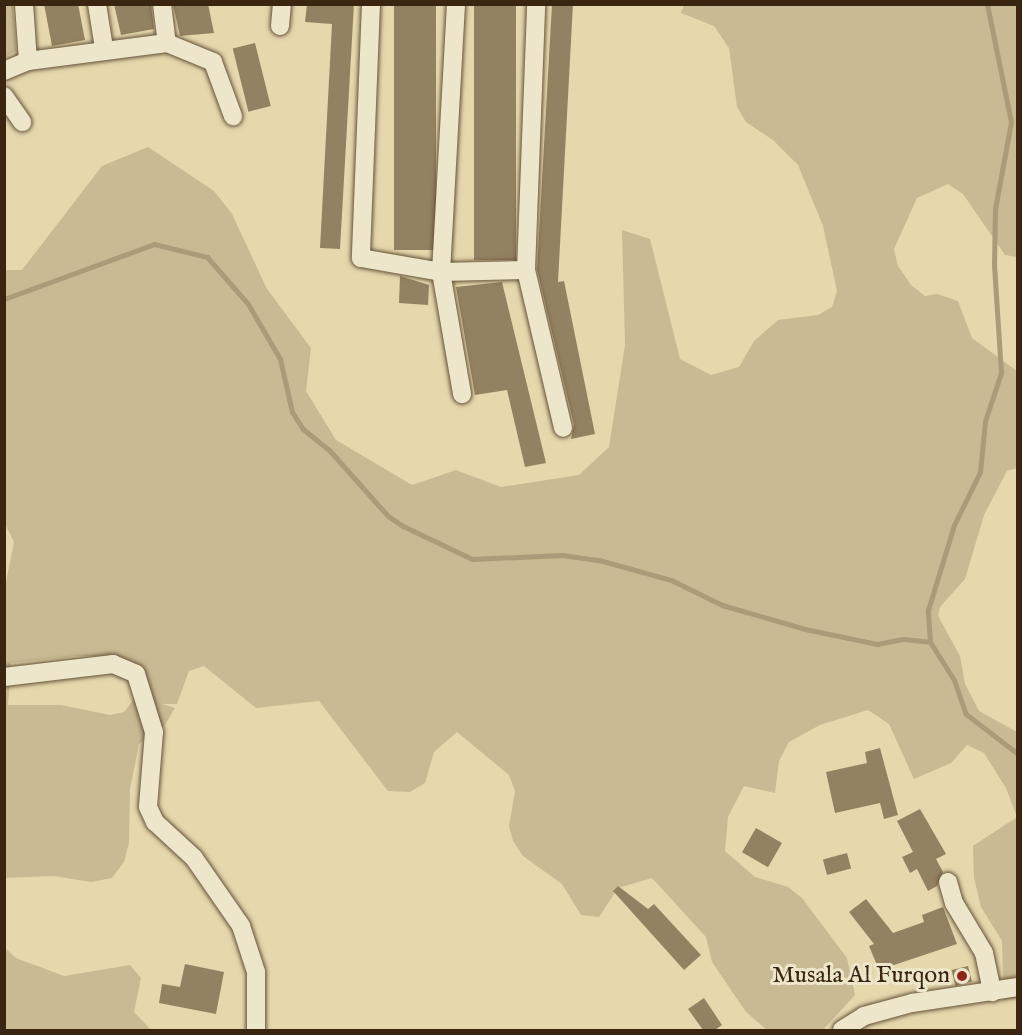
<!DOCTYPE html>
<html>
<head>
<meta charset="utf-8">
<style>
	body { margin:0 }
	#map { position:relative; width:1022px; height:1035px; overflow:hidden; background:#e5d8ad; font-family:"IM FELL English",serif }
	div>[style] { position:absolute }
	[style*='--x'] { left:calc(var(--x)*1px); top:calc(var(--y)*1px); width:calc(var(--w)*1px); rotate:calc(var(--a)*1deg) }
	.green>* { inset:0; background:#c8ba92 }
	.stream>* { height:5px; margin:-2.5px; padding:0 2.5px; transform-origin:2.5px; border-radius:2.5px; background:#ab9b78 }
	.building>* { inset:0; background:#938262; transform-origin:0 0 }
	.roads { filter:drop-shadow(0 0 2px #655238) drop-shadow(0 0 2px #655238) }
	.street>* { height:18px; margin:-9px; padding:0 9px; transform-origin:9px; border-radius:9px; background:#eee6ca }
	.dots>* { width:16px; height:16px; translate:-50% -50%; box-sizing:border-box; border:3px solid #eee6ca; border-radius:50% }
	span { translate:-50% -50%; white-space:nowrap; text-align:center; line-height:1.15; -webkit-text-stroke:6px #eee6ca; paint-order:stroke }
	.poi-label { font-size:24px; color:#3a2511 }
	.right { translate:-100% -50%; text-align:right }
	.frame { position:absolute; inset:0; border:6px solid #3a2511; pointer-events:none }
</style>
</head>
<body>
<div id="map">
	<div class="green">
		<div style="clip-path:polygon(5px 4px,13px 5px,16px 51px,5px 57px)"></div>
		<div style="clip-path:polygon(evenodd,684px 5px,1017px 5px,1017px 257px,1005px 255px,963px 194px,948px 184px,917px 198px,894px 249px,898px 266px,911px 285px,925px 296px,937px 294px,958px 301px,972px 338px,1017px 371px,1017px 468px,1007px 471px,984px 515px,965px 579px,940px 607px,938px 616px,960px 656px,965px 684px,979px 711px,1017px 732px,1017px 998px,1004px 1000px,1002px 941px,981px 907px,974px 878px,973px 846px,1017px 817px,1006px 788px,984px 753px,967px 745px,951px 763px,914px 779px,889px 724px,868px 710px,820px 725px,789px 742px,779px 761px,775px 793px,744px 786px,728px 817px,725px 851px,755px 877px,788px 887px,802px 898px,847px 958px,855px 995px,823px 1030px,767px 1030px,746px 1012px,712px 962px,706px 937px,652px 878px,618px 888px,599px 917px,581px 915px,562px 884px,523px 856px,513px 841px,509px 826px,515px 791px,509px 775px,457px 732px,434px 752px,425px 783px,410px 792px,388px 791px,319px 701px,256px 708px,204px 666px,189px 671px,177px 704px,162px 704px,175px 708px,165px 725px,139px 744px,130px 789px,129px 843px,124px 862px,112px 878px,91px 882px,54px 876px,5px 878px,4px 592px,14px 542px,5px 524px,5px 270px,22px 270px,102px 166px,148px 147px,214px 191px,232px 214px,267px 289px,311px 348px,306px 391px,336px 440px,412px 485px,456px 470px,501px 487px,579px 475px,609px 447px,625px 345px,622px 230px,650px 239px,680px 359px,711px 375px,739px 367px,754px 341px,778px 320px,818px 315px,832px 307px,837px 291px,823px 226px,798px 165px,774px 141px,746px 122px,737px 107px,729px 48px,714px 26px,681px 13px,684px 5px,77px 656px,110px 656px,138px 666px,148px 681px,124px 712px,110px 715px,61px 705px,8px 705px,11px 663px,77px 656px)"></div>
		<div style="clip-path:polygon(4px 947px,16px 958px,64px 976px,130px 965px,141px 978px,134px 1012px,151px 1030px,5px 1030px)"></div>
	</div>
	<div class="stream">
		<div style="--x:4;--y:299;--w:160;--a:-20.1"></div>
		<div style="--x:154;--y:244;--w:55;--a:13.8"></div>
		<div style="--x:207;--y:257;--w:62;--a:48.9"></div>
		<div style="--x:248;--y:304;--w:64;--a:59.8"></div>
		<div style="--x:280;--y:359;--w:54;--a:77.2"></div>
		<div style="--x:292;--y:412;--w:20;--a:57"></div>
		<div style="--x:303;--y:429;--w:35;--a:39"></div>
		<div style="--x:330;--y:451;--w:87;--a:48.3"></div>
		<div style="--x:388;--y:516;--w:18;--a:34"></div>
		<div style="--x:403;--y:526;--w:76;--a:25.6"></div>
		<div style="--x:472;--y:559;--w:90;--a:-2.5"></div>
		<div style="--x:562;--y:555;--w:37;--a:8"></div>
		<div style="--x:599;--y:560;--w:75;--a:15.5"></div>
		<div style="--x:671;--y:580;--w:57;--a:26.1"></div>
		<div style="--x:722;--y:605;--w:86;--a:16.1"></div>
		<div style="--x:805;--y:629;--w:74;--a:11.8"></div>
		<div style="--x:877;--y:644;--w:26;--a:-11"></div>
		<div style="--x:903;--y:639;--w:27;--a:6"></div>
		<div style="--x:930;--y:642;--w:32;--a:-94"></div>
		<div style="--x:928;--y:610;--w:89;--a:-73"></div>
		<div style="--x:954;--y:525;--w:59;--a:-63.9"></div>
		<div style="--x:980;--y:472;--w:51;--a:-84.4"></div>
		<div style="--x:985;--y:421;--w:51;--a:-71.6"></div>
		<div style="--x:1001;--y:373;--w:107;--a:-93.7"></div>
		<div style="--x:994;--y:266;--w:57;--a:-89"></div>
		<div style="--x:995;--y:209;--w:88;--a:-79.6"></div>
		<div style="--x:1011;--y:122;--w:120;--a:-101.5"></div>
		<div style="--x:930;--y:642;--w:45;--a:57.7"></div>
		<div style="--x:954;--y:680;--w:36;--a:71"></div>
		<div style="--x:966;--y:714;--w:66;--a:37.6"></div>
	</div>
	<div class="building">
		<div style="clip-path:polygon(44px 4px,78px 4px,85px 40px,52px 46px)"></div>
		<div style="clip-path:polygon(114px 4px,151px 4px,154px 29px,121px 35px)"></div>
		<div style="clip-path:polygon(173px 4px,208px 4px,214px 33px,180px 36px)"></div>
		<div style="clip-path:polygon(307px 4px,354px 4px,340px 249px,320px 248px,332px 24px,305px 22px)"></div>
		<div style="left:394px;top:4px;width:42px;height:246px"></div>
		<div style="left:474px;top:4px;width:42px;height:256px"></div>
		<div style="clip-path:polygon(552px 4px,573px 4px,558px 282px,564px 281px,595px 434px,571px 439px,574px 425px,537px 269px)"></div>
		<div style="left:255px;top:43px;width:65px;height:23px;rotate:76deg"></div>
		<div style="clip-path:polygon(400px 276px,429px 285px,428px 305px,399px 303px)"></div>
		<div style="clip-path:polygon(502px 282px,546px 463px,525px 467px,507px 390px,475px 395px,456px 287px)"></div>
		<div style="clip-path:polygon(880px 748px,898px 815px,884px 819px,880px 803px,835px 813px,826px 772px,867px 763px,865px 752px)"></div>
		<div style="clip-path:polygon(920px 809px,946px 854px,936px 859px,943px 872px,937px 886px,928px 891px,917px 869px,910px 873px,902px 857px,913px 852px,897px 821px)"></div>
		<div style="left:756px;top:828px;width:30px;height:28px;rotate:30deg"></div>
		<div style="left:847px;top:853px;width:16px;height:25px;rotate:75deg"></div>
		<div style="clip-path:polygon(618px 886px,648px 909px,654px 904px,701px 955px,684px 970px,613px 891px)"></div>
		<div style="clip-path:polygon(866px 899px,893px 933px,924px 922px,922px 915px,943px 907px,957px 944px,879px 970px,869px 946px,874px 944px,849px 912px)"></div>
		<div style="clip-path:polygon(185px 964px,224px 972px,216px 1014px,159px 1003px,162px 984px,180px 987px)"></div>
		<div style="left:968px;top:966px;width:16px;height:17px;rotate:76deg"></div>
		<div style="clip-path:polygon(704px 998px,722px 1025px,715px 1030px,703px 1030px,688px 1009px)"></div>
	</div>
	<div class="roads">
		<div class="street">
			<div style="--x:24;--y:4;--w:57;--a:86"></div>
			<div style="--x:97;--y:4;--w:45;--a:81"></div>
			<div style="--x:162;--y:4;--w:39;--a:83"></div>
			<div style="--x:371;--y:4;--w:254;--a:92.3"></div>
			<div style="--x:361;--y:258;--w:81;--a:9.9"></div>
			<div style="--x:441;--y:272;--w:85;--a:-1.3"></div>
			<div style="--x:526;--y:270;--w:162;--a:76.8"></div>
			<div style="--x:456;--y:4;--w:268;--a:93.2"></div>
			<div style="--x:441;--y:272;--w:124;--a:80.2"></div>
			<div style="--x:280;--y:26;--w:22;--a:-85"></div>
			<div style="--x:4;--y:71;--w:26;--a:-23"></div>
			<div style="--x:28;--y:61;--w:140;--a:-7.4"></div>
			<div style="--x:167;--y:43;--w:50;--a:22.4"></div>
			<div style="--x:213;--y:62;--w:58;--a:69.7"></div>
			<div style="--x:4;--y:96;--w:32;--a:55"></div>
			<div style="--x:526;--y:270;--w:266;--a:-87.8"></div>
			<div style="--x:4;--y:677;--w:110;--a:-6.8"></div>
			<div style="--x:113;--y:664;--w:25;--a:23"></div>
			<div style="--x:136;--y:674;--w:61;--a:72.8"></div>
			<div style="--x:154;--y:732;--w:75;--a:94.6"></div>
			<div style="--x:148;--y:807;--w:17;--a:65"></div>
			<div style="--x:155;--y:822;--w:53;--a:42.7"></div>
			<div style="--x:194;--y:858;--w:83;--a:55.3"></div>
			<div style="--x:241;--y:926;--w:48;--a:71.9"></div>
			<div style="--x:256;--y:972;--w:58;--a:90"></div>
			<div style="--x:948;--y:882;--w:22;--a:74"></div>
			<div style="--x:954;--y:903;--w:58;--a:59"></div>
			<div style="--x:984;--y:953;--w:40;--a:78"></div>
			<div style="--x:842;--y:1030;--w:26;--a:-32"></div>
			<div style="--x:864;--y:1016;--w:50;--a:-15.2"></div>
			<div style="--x:912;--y:1003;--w:107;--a:-8.6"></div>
		</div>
	</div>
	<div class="dots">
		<div style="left:962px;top:976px;background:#8f2418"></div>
	</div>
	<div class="poi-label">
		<span class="right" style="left:950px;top:976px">Musala Al Furqon</span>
	</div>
	<div class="frame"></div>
</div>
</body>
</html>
